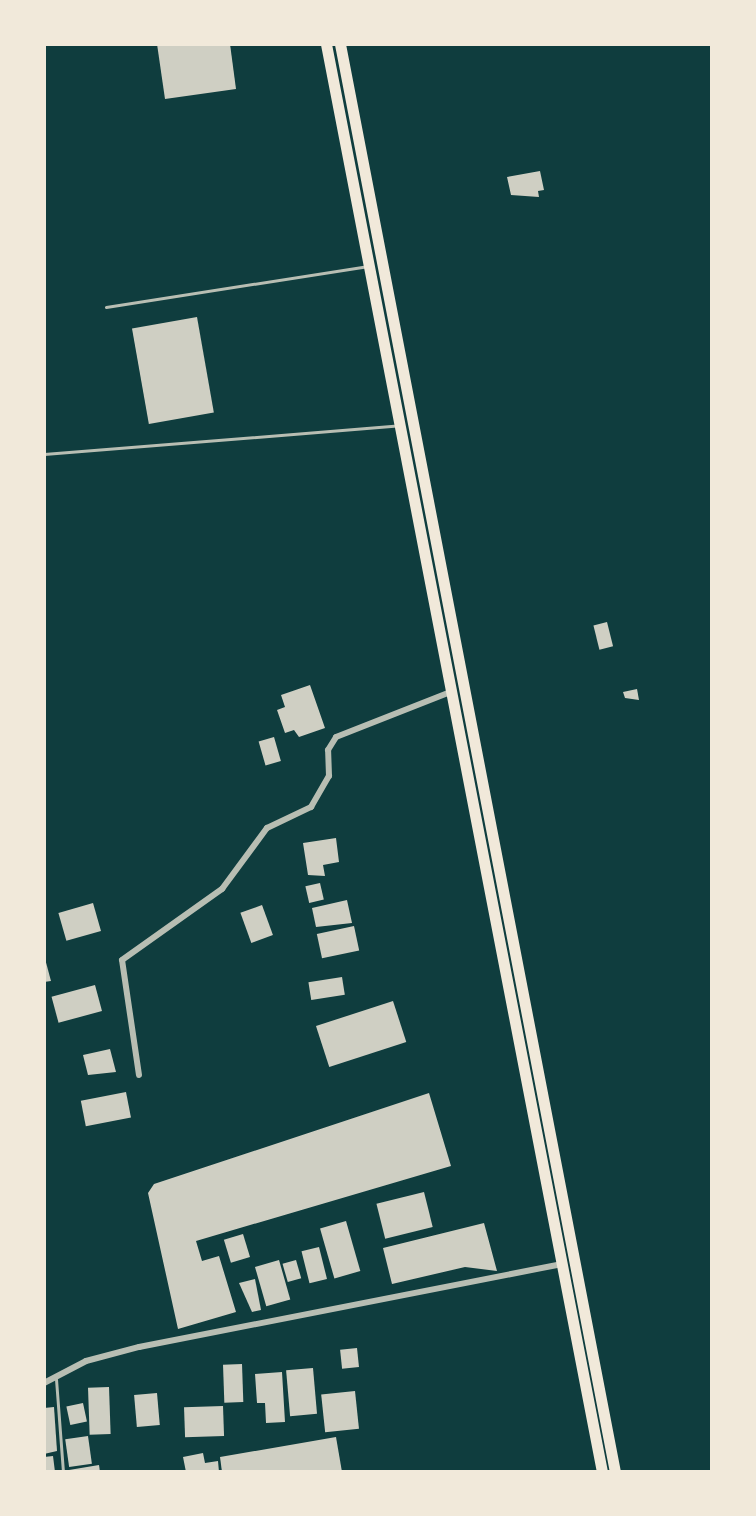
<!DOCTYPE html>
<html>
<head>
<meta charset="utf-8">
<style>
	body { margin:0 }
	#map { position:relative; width:756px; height:1516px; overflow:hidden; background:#0f3d3e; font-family:"Golos Text",sans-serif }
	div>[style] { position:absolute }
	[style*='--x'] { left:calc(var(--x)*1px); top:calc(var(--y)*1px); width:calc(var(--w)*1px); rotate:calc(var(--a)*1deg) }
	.building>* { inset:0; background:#cfcfc3; transform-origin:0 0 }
	.service>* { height:3px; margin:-1.5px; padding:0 1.5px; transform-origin:1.5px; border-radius:1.5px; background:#b8beb3 }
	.minor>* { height:6px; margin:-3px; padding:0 3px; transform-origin:3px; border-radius:3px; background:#b8beb3 }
	.trunk>* { height:11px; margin:-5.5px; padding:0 5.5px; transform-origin:5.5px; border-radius:5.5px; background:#f1e9da }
	span { translate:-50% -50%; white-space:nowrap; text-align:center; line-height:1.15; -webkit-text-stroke:8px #f1e9da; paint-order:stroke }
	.frame { position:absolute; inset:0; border:46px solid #f1e9da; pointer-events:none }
</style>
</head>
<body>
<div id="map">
	<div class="building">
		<div style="clip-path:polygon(157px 44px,230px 44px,236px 89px,165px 99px)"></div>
		<div style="clip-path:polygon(540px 171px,544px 190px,538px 191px,539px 197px,511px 195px,507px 177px)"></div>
		<div style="left:197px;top:317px;width:97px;height:66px;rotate:80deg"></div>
		<div style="left:607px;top:622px;width:25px;height:14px;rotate:76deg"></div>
		<div style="clip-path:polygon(310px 685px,325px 728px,299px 737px,294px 730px,285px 733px,277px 710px,285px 707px,281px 695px)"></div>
		<div style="clip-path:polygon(637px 689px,639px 700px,625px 698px,623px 692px)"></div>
		<div style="left:274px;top:737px;width:25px;height:16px;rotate:74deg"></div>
		<div style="clip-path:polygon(336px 838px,339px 862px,323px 865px,325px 876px,308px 875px,303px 843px)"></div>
		<div style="left:320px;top:883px;width:17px;height:15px;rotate:77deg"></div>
		<div style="clip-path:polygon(347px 900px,352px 923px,316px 927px,312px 908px)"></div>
		<div style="left:93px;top:903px;width:29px;height:36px;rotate:74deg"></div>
		<div style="left:262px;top:905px;width:32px;height:23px;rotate:70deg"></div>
		<div style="left:354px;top:926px;width:25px;height:38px;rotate:78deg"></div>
		<div style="clip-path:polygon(44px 955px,51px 981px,44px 982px)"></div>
		<div style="left:342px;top:977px;width:18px;height:34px;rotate:81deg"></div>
		<div style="left:95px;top:985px;width:27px;height:45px;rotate:75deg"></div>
		<div style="left:393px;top:1001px;width:43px;height:81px;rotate:72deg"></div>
		<div style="clip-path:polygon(110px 1049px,116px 1072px,88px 1075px,83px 1055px)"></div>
		<div style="left:126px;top:1092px;width:26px;height:46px;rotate:79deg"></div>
		<div style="clip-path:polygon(429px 1093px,451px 1166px,196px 1241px,202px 1261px,219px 1256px,236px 1312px,178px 1329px,148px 1193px,154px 1184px)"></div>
		<div style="left:424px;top:1192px;width:36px;height:49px;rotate:76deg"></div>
		<div style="left:346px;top:1221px;width:52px;height:27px;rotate:74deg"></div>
		<div style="clip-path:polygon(484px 1223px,497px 1271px,465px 1267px,392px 1284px,383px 1248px)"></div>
		<div style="left:243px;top:1234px;width:24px;height:20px;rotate:73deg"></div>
		<div style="left:319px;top:1247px;width:33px;height:18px;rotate:76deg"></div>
		<div style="left:279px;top:1260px;width:41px;height:25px;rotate:74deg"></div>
		<div style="left:296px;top:1260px;width:19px;height:14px;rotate:74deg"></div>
		<div style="clip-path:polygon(255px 1279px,261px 1310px,252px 1312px,239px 1283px)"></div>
		<div style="left:357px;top:1348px;width:19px;height:17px;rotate:84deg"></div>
		<div style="left:242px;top:1364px;width:38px;height:19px;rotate:88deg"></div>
		<div style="left:313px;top:1368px;width:46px;height:27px;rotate:85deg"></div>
		<div style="clip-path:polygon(282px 1372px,285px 1422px,266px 1423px,265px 1403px,257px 1403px,255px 1374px)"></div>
		<div style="left:109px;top:1387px;width:47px;height:21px;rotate:88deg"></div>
		<div style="left:355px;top:1391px;width:38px;height:34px;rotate:84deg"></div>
		<div style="left:157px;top:1393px;width:32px;height:23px;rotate:85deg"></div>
		<div style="left:83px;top:1403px;width:19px;height:17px;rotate:78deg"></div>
		<div style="left:223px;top:1406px;width:30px;height:39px;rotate:88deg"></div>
		<div style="clip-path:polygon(54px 1407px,57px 1451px,44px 1454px,44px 1408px)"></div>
		<div style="left:88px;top:1436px;width:28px;height:23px;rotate:82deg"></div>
		<div style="clip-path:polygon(336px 1437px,342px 1472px,222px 1472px,220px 1457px)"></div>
		<div style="clip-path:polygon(203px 1453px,205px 1463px,218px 1461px,219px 1472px,186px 1472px,183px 1457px)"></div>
		<div style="clip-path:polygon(53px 1456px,55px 1472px,44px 1472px,44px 1457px)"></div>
		<div style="clip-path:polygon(99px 1465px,100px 1472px,69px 1472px,69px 1470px)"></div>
	</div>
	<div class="service">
		<div style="--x:106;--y:307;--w:264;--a:-8.9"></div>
		<div style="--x:44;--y:454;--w:351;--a:-4.6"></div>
		<div style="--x:56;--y:1379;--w:93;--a:85.7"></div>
	</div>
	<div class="minor">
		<div style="--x:139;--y:1075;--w:116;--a:-98.4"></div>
		<div style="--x:122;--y:960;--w:123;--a:-35.4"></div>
		<div style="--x:222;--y:889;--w:76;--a:-53.6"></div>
		<div style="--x:267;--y:828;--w:49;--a:-25.5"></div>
		<div style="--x:311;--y:807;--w:36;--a:-60"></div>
		<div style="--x:329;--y:776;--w:26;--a:-92"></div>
		<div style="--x:328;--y:750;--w:15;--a:-58"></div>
		<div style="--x:336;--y:737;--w:123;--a:-21.5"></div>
		<div style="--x:44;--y:1383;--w:47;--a:-27.6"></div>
		<div style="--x:86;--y:1361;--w:55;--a:-14.8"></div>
		<div style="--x:139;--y:1347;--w:430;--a:-11.1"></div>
	</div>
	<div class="trunk">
		<div style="--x:326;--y:44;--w:1454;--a:79.06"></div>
		<div style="--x:340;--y:44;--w:1454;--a:79.1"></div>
	</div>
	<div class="frame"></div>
</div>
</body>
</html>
